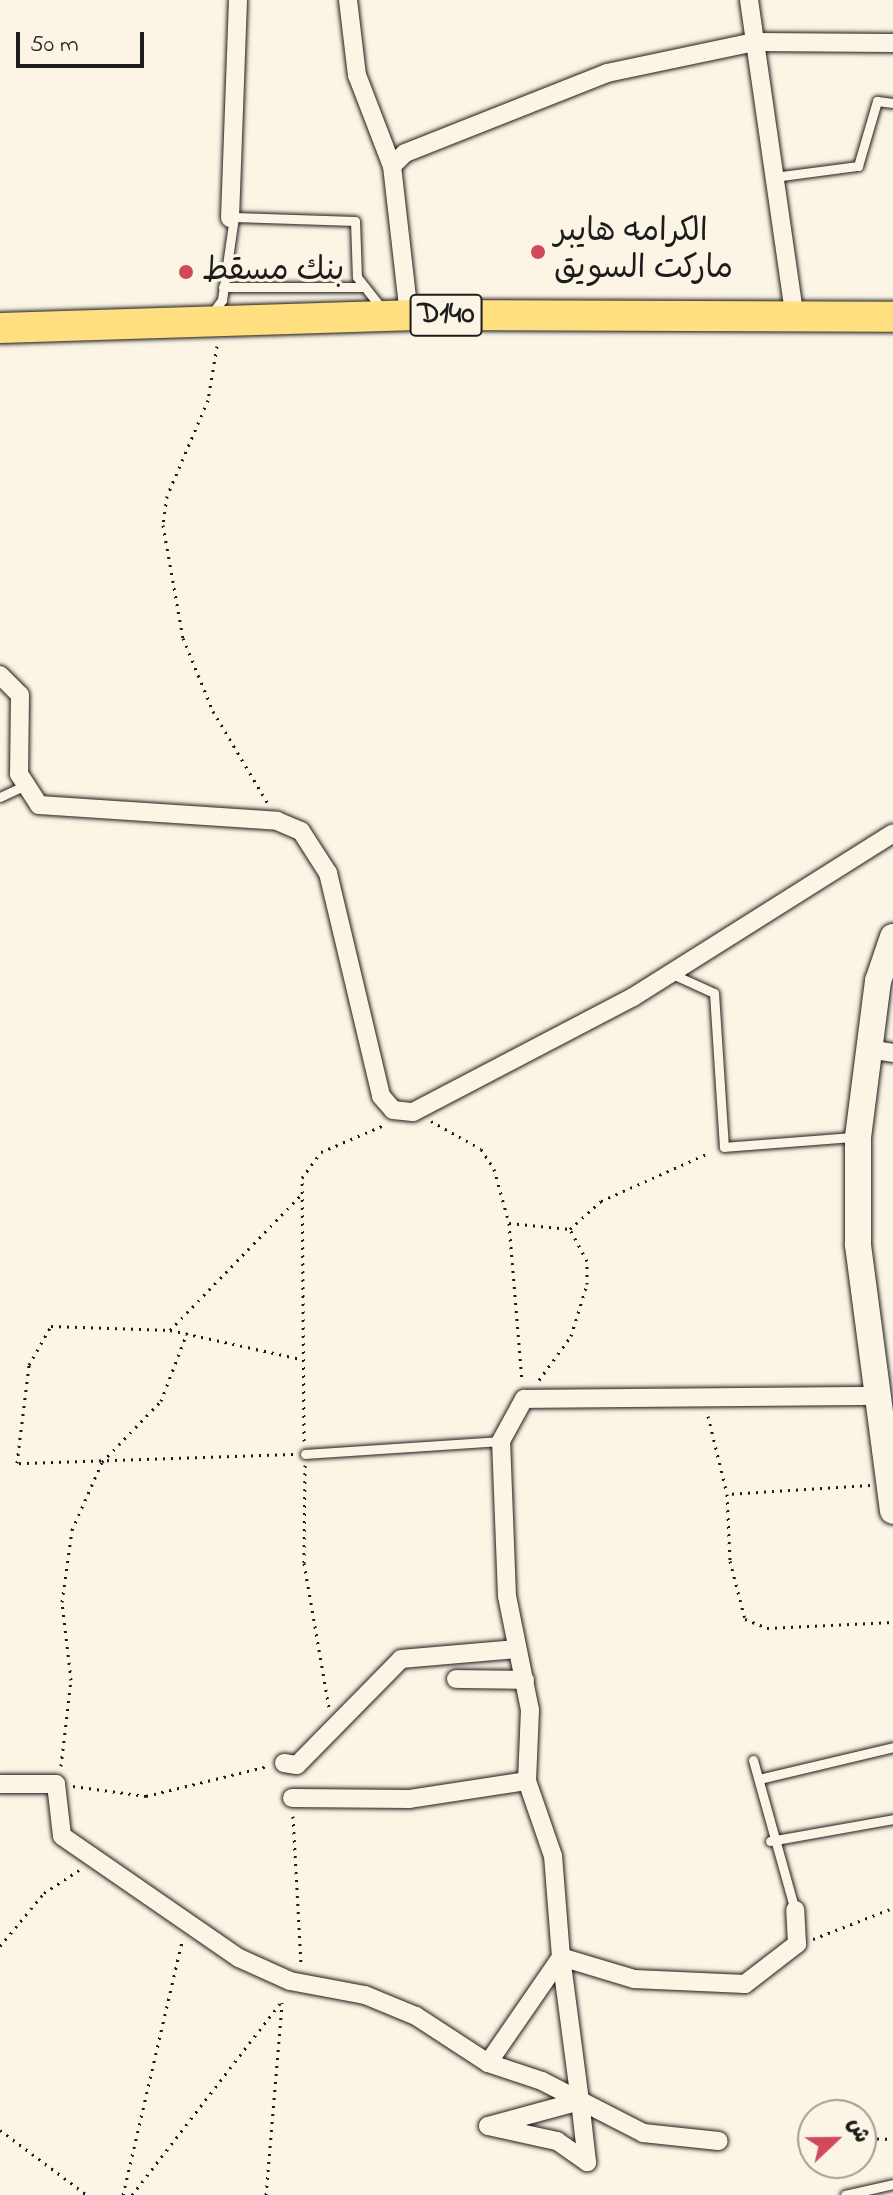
<!DOCTYPE html>
<html>
<head>
<meta charset="utf-8">
<style>
	body { margin:0 }
	#map { position:relative; width:893px; height:2195px; overflow:hidden; background:#fcf5e5; font-family:"Indie Flower","Playpen Sans Arabic",sans-serif }
	div>[style] { position:absolute }
	[style*='--x'] { left:calc(var(--x)*1px); top:calc(var(--y)*1px); width:calc(var(--w)*1px); rotate:calc(var(--a)*1deg) }
	.path>* { height:3px; margin-top:-1.5px; transform-origin:0; background:repeating-linear-gradient(90deg,#1c1c1c 0 2px,transparent 0 8px) }
	.roads { filter:drop-shadow(0 0 2px #1c1c1c) drop-shadow(0 0 2px #1c1c1c) }
	.lane>* { height:9px; margin:-4.5px; padding:0 4.5px; transform-origin:4.5px; border-radius:4.5px; background:#fcf5e5 }
	.street>* { height:18px; margin:-9px; padding:0 9px; transform-origin:9px; border-radius:9px; background:#fcf5e5 }
	.secondary>* { height:26px; margin:-13px; padding:0 13px; transform-origin:13px; border-radius:13px; background:#fcf5e5 }
	.primary>* { height:30px; margin:-15px; padding:0 15px; transform-origin:15px; border-radius:15px; background:#ffdf80 }
	.dots>* { width:22px; height:22px; translate:-50% -50%; box-sizing:border-box; border:4px solid #fcf5e5; border-radius:50% }
	span { translate:-50% -50%; white-space:nowrap; text-align:center; line-height:1.15; -webkit-text-stroke:6px #fcf5e5; paint-order:stroke }
	.shield-label span { padding:2px 6px; background:#fcf5e5; border:2px solid; border-radius:6px; -webkit-text-stroke-width:0 }
	.shield-label { font-size:30px; color:#1c1c1c; font-weight:700 }
	.poi-label { font-size:32px; color:#1c1c1c }
	.left { translate:0 -50%; text-align:left }
	.north { position:absolute; left:797px; top:2099px; width:80px; height:80px; box-sizing:border-box; background:#fcf5e5; border:2px solid #a29e95; border-radius:50%; rotate:68deg; font-size:22px; font-weight:700; line-height:32px; text-align:center; color:#1c1c1c }
	.north::after { content:''; display:block; margin:auto; width:28px; height:36px; background:#d1495b; clip-path:polygon(50% 0,100% 100%,50% 72%,0 100%) }
	.scale { position:absolute; left:16px; top:32px; width:128px; height:36px; box-sizing:border-box; border:4px solid #1c1c1c; border-top:0; padding-left:10px; font-size:24px; line-height:28px; white-space:nowrap; color:#1c1c1c; -webkit-text-stroke:6px #fcf5e5; paint-order:stroke }
</style>
</head>
<body>
<div id="map">
	<div class="path">
		<div style="--x:217;--y:346;--w:55;--a:99.5"></div>
		<div style="--x:208;--y:400;--w:104;--a:113.1"></div>
		<div style="--x:167;--y:496;--w:29;--a:98"></div>
		<div style="--x:163;--y:525;--w:115;--a:80"></div>
		<div style="--x:183;--y:638;--w:79;--a:67.7"></div>
		<div style="--x:213;--y:711;--w:106;--a:59.3"></div>
		<div style="--x:431;--y:1121;--w:57;--a:29.2"></div>
		<div style="--x:481;--y:1149;--w:24;--a:57"></div>
		<div style="--x:494;--y:1169;--w:56;--a:74.5"></div>
		<div style="--x:509;--y:1223;--w:159;--a:85.3"></div>
		<div style="--x:509;--y:1223;--w:61;--a:5.6"></div>
		<div style="--x:570;--y:1229;--w:42;--a:-42.1"></div>
		<div style="--x:601;--y:1201;--w:120;--a:-24"></div>
		<div style="--x:170;--y:1330;--w:134;--a:12.5"></div>
		<div style="--x:539;--y:1380;--w:54;--a:-54"></div>
		<div style="--x:571;--y:1336;--w:54;--a:-72.9"></div>
		<div style="--x:587;--y:1284;--w:23;--a:-90"></div>
		<div style="--x:587;--y:1261;--w:36;--a:-118"></div>
		<div style="--x:708;--y:1416;--w:80;--a:76.3"></div>
		<div style="--x:304;--y:1441;--w:263;--a:-90.4"></div>
		<div style="--x:302;--y:1178;--w:32;--a:-54"></div>
		<div style="--x:321;--y:1152;--w:69;--a:-23.2"></div>
		<div style="--x:293;--y:1454;--w:276;--a:178.1"></div>
		<div style="--x:17;--y:1463;--w:99;--a:-83"></div>
		<div style="--x:29;--y:1365;--w:45;--a:-60.6"></div>
		<div style="--x:51;--y:1326;--w:119;--a:1.9"></div>
		<div style="--x:170;--y:1330;--w:188;--a:-45.9"></div>
		<div style="--x:305;--y:1465;--w:98;--a:90.6"></div>
		<div style="--x:304;--y:1563;--w:146;--a:80.2"></div>
		<div style="--x:870;--y:1485;--w:143;--a:176.4"></div>
		<div style="--x:727;--y:1494;--w:67;--a:87.4"></div>
		<div style="--x:730;--y:1561;--w:60;--a:75.5"></div>
		<div style="--x:745;--y:1619;--w:24;--a:22"></div>
		<div style="--x:767;--y:1628;--w:126;--a:-2.7"></div>
		<div style="--x:61;--y:1766;--w:87;--a:-83.4"></div>
		<div style="--x:71;--y:1680;--w:79;--a:-96.6"></div>
		<div style="--x:62;--y:1602;--w:73;--a:-82.1"></div>
		<div style="--x:72;--y:1530;--w:74;--a:-66.2"></div>
		<div style="--x:102;--y:1462;--w:85;--a:-46"></div>
		<div style="--x:161;--y:1401;--w:73;--a:-69.1"></div>
		<div style="--x:73;--y:1786;--w:74;--a:7.8"></div>
		<div style="--x:146;--y:1796;--w:126;--a:-13.8"></div>
		<div style="--x:293;--y:1816;--w:149;--a:86.9"></div>
		<div style="--x:813;--y:1939;--w:86;--a:-21.2"></div>
		<div style="--x:0;--y:1946;--w:69;--a:-50.3"></div>
		<div style="--x:44;--y:1893;--w:42;--a:-33.3"></div>
		<div style="--x:0;--y:2130;--w:109;--a:36.8"></div>
		<div style="--x:861;--y:2138;--w:32;--a:2"></div>
		<div style="--x:123;--y:2195;--w:261;--a:-76.9"></div>
		<div style="--x:132;--y:2195;--w:245;--a:-52.3"></div>
		<div style="--x:266;--y:2195;--w:193;--a:-85.2"></div>
	</div>
	<div class="roads">
		<div class="lane">
			<div style="--x:774;--y:177;--w:85;--a:-7.5"></div>
			<div style="--x:858;--y:166;--w:68;--a:-73.7"></div>
			<div style="--x:877;--y:101;--w:16;--a:7"></div>
			<div style="--x:223;--y:287;--w:140;--a:0"></div>
			<div style="--x:211;--y:315;--w:19;--a:-54"></div>
			<div style="--x:222;--y:300;--w:84;--a:-81.8"></div>
			<div style="--x:234;--y:217;--w:121;--a:1.9"></div>
			<div style="--x:355;--y:221;--w:56;--a:88"></div>
			<div style="--x:357;--y:277;--w:42;--a:51.8"></div>
			<div style="--x:0;--y:797;--w:26;--a:-25"></div>
			<div style="--x:670;--y:973;--w:48;--a:24.4"></div>
			<div style="--x:714;--y:993;--w:154;--a:86.3"></div>
			<div style="--x:724;--y:1147;--w:131;--a:-4.4"></div>
			<div style="--x:305;--y:1454;--w:196;--a:-3.8"></div>
			<div style="--x:753;--y:1760;--w:156;--a:74.4"></div>
			<div style="--x:759;--y:1779;--w:138;--a:-13.4"></div>
			<div style="--x:770;--y:1841;--w:125;--a:-10.1"></div>
			<div style="--x:845;--y:2195;--w:49;--a:-12.9"></div>
		</div>
		<div class="street">
			<div style="--x:348;--y:0;--w:76;--a:83.2"></div>
			<div style="--x:357;--y:75;--w:97;--a:69"></div>
			<div style="--x:749;--y:0;--w:322;--a:81.8"></div>
			<div style="--x:230;--y:218;--w:218;--a:-87.9"></div>
			<div style="--x:409;--y:315;--w:150;--a:-96.5"></div>
			<div style="--x:392;--y:166;--w:18;--a:-45"></div>
			<div style="--x:405;--y:153;--w:217;--a:-21.6"></div>
			<div style="--x:607;--y:73;--w:150;--a:-11.9"></div>
			<div style="--x:754;--y:42;--w:139;--a:0.4"></div>
			<div style="--x:0;--y:675;--w:28;--a:45"></div>
			<div style="--x:20;--y:695;--w:79;--a:90.7"></div>
			<div style="--x:19;--y:774;--w:37;--a:57"></div>
			<div style="--x:39;--y:805;--w:239;--a:3.8"></div>
			<div style="--x:277;--y:821;--w:26;--a:23"></div>
			<div style="--x:301;--y:831;--w:50;--a:57.3"></div>
			<div style="--x:328;--y:873;--w:229;--a:76.6"></div>
			<div style="--x:381;--y:1096;--w:18;--a:49"></div>
			<div style="--x:393;--y:1110;--w:20;--a:6"></div>
			<div style="--x:413;--y:1112;--w:248;--a:-27.6"></div>
			<div style="--x:633;--y:997;--w:307;--a:-32.2"></div>
			<div style="--x:868;--y:1049;--w:25;--a:9"></div>
			<div style="--x:456;--y:1679;--w:69;--a:0.8"></div>
			<div style="--x:284;--y:1763;--w:13;--a:9"></div>
			<div style="--x:297;--y:1765;--w:148;--a:-45.5"></div>
			<div style="--x:401;--y:1659;--w:116;--a:-4.9"></div>
			<div style="--x:0;--y:1784;--w:56;--a:0"></div>
			<div style="--x:56;--y:1784;--w:52;--a:83.4"></div>
			<div style="--x:62;--y:1836;--w:215;--a:34.6"></div>
			<div style="--x:239;--y:1958;--w:56;--a:24.3"></div>
			<div style="--x:290;--y:1981;--w:76;--a:10.6"></div>
			<div style="--x:365;--y:1995;--w:55;--a:22.4"></div>
			<div style="--x:416;--y:2016;--w:86;--a:33.1"></div>
			<div style="--x:488;--y:2063;--w:57;--a:18.4"></div>
			<div style="--x:542;--y:2081;--w:114;--a:27.2"></div>
			<div style="--x:643;--y:2133;--w:76;--a:6"></div>
			<div style="--x:292;--y:1798;--w:117;--a:0.5"></div>
			<div style="--x:409;--y:1799;--w:119;--a:-8.7"></div>
			<div style="--x:488;--y:2063;--w:129;--a:-55.4"></div>
			<div style="--x:561;--y:1957;--w:101;--a:-94.5"></div>
			<div style="--x:553;--y:1856;--w:79;--a:-109.1"></div>
			<div style="--x:527;--y:1781;--w:71;--a:-87.6"></div>
			<div style="--x:530;--y:1710;--w:116;--a:-101.4"></div>
			<div style="--x:507;--y:1596;--w:155;--a:-92.2"></div>
			<div style="--x:501;--y:1441;--w:48;--a:-61.3"></div>
			<div style="--x:524;--y:1399;--w:354;--a:-0.5"></div>
			<div style="--x:580;--y:2101;--w:95;--a:164.8"></div>
			<div style="--x:488;--y:2126;--w:71;--a:12.3"></div>
			<div style="--x:557;--y:2141;--w:37;--a:35"></div>
			<div style="--x:587;--y:2162;--w:61;--a:-96.5"></div>
			<div style="--x:580;--y:2101;--w:145;--a:-97.5"></div>
			<div style="--x:561;--y:1957;--w:76;--a:16.8"></div>
			<div style="--x:634;--y:1979;--w:111;--a:2.6"></div>
			<div style="--x:745;--y:1984;--w:66;--a:-37.6"></div>
			<div style="--x:797;--y:1944;--w:34;--a:-93"></div>
		</div>
		<div class="secondary">
			<div style="--x:893;--y:937;--w:46;--a:108.8"></div>
			<div style="--x:878;--y:981;--w:157;--a:97.3"></div>
			<div style="--x:858;--y:1137;--w:108;--a:90"></div>
			<div style="--x:858;--y:1245;--w:268;--a:82.5"></div>
		</div>
		<div class="primary">
			<div style="--x:0;--y:328;--w:409;--a:-1.8"></div>
			<div style="--x:409;--y:315;--w:484;--a:0.2"></div>
		</div>
	</div>
	<div class="dots">
		<div style="left:538px;top:252px;background:#d1495b"></div>
		<div style="left:186px;top:272px;background:#d1495b"></div>
	</div>
	<div class="shield-label">
		<span style="left:446px;top:315px">D140</span>
	</div>
	<div class="poi-label">
		<span class="left" style="left:554px;top:252px">الكرامه هايبر<br>ماركت السويق</span>
		<span class="left" style="left:202px;top:272px">بنك مسقط</span>
	</div>
	<div class="north">ش</div>
	<div class="scale">50 m</div>
</div>
</body>
</html>
